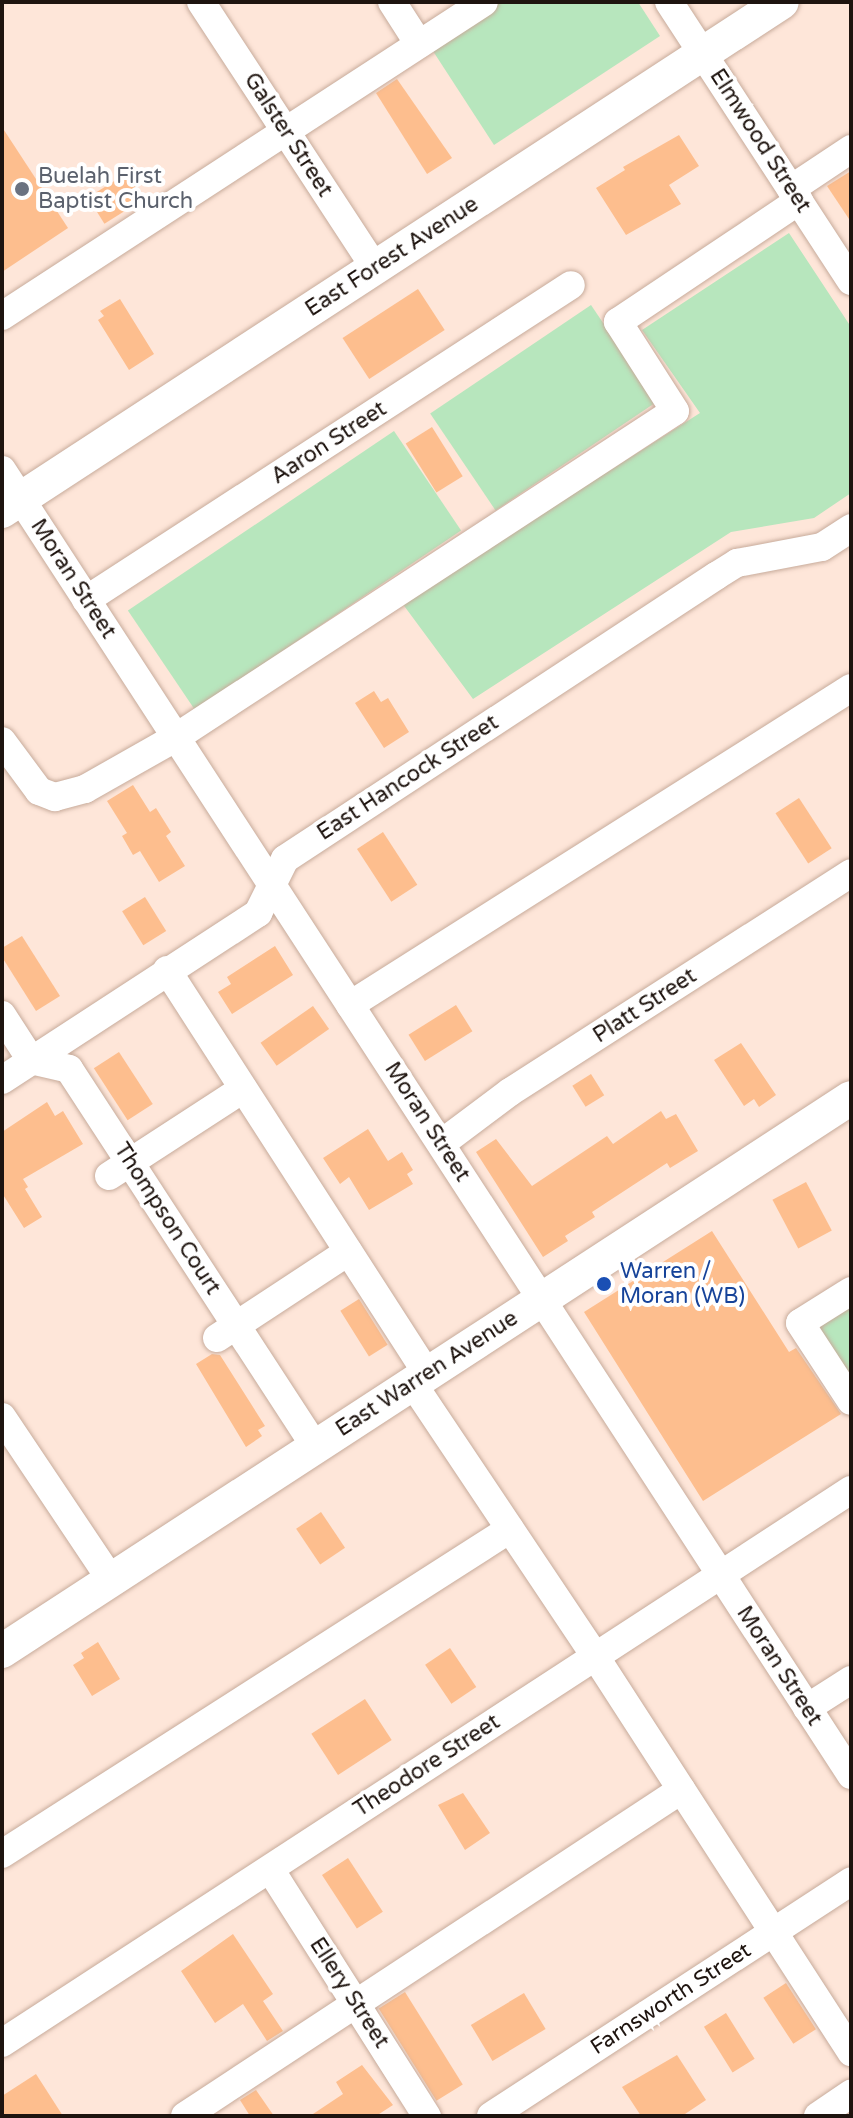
<!DOCTYPE html>
<html>
<head>
<meta charset="utf-8">
<style>
	body { margin:0 }
	#map { position:relative; width:853px; height:2118px; overflow:hidden; background:#fee6d9; font-family:"Varela Round",sans-serif }
	div>[style] { position:absolute }
	[style*='--x'] { left:calc(var(--x)*1px); top:calc(var(--y)*1px); width:calc(var(--w)*1px); rotate:calc(var(--a)*1deg) }
	.green>* { inset:0; background:#b7e6bd; transform-origin:0 0 }
	.building>* { inset:0; background:#fdbe8e; transform-origin:0 0 }
	.roads { filter:drop-shadow(0 0 2px #c7ab9b) drop-shadow(0 0 2px #c7ab9b) }
	.minor>* { height:28px; margin:-14px; padding:0 14px; transform-origin:14px; border-radius:14px; background:#fff }
	.major>* { height:34px; margin:-17px; padding:0 17px; transform-origin:17px; border-radius:17px; background:#fff }
	.dots>* { width:22px; height:22px; translate:-50% -50%; box-sizing:border-box; border:4px solid #fff; border-radius:50% }
	span { translate:-50% -50%; white-space:nowrap; text-align:center; line-height:1.15; -webkit-text-stroke:8px #fff; paint-order:stroke }
	.street-label { font-size:22px; color:#1e140f }
	.worship-label { font-size:22px; color:#5b616d }
	.left { translate:0 -50%; text-align:left }
	.transit-label { font-size:22px; color:#164399 }
	.frame { position:absolute; inset:0; border:4px solid #1e140f; pointer-events:none }
</style>
</head>
<body>
<div id="map">
	<div class="green">
		<div style="clip-path:polygon(501px 2px,638px 2px,660px 36px,494px 145px,431px 48px)"></div>
		<div style="clip-path:polygon(789px 233px,851px 327px,851px 493px,814px 518px,731px 532px,473px 699px,402px 603px,700px 413px,642px 330px)"></div>
		<div style="left:591px;top:305px;width:117px;height:194px;rotate:56deg"></div>
		<div style="left:394px;top:431px;width:120px;height:321px;rotate:56deg"></div>
		<div style="clip-path:polygon(851px 1306px,851px 1377px,819px 1327px)"></div>
	</div>
	<div class="building">
		<div style="clip-path:polygon(397px 79px,452px 158px,427px 174px,376px 93px)"></div>
		<div style="clip-path:polygon(2px 127px,68px 228px,2px 272px)"></div>
		<div style="clip-path:polygon(679px 135px,699px 166px,669px 185px,681px 204px,626px 235px,596px 188px,625px 170px,623px 167px)"></div>
		<div style="clip-path:polygon(851px 171px,851px 222px,827px 186px)"></div>
		<div style="left:127px;top:173px;width:31px;height:46px;rotate:58deg"></div>
		<div style="left:418px;top:289px;width:49px;height:90px;rotate:57deg"></div>
		<div style="clip-path:polygon(120px 299px,154px 354px,129px 370px,98px 320px,104px 316px,100px 311px)"></div>
		<div style="left:432px;top:427px;width:58px;height:31px;rotate:58deg"></div>
		<div style="clip-path:polygon(374px 691px,381px 702px,388px 698px,409px 732px,384px 748px,355px 703px)"></div>
		<div style="clip-path:polygon(133px 785px,150px 812px,156px 808px,171px 832px,166px 836px,185px 866px,159px 882px,140px 851px,133px 855px,122px 836px,127px 833px,107px 801px)"></div>
		<div style="left:799px;top:798px;width:60px;height:28px;rotate:57deg"></div>
		<div style="left:383px;top:832px;width:63px;height:31px;rotate:57deg"></div>
		<div style="left:145px;top:897px;width:40px;height:27px;rotate:58deg"></div>
		<div style="clip-path:polygon(22px 936px,60px 996px,36px 1011px,2px 957px,2px 948px)"></div>
		<div style="clip-path:polygon(275px 946px,293px 975px,232px 1014px,218px 992px,231px 984px,227px 977px)"></div>
		<div style="left:456px;top:1005px;width:31px;height:56px;rotate:58deg"></div>
		<div style="left:313px;top:1006px;width:28px;height:64px;rotate:55deg"></div>
		<div style="clip-path:polygon(741px 1043px,776px 1095px,759px 1107px,754px 1099px,744px 1106px,714px 1060px)"></div>
		<div style="left:119px;top:1052px;width:62px;height:30px;rotate:57deg"></div>
		<div style="left:591px;top:1074px;width:25px;height:22px;rotate:58deg"></div>
		<div style="clip-path:polygon(47px 1102px,55px 1116px,63px 1111px,83px 1144px,23px 1179px,28px 1187px,25px 1189px,42px 1217px,24px 1228px,2px 1193px,2px 1132px)"></div>
		<div style="clip-path:polygon(661px 1111px,666px 1119px,676px 1114px,698px 1151px,670px 1168px,667px 1163px,592px 1212px,595px 1217px,565px 1236px,568px 1241px,543px 1257px,476px 1152px,496px 1139px,532px 1186px,607px 1136px,613px 1144px)"></div>
		<div style="clip-path:polygon(368px 1129px,388px 1161px,402px 1152px,413px 1170px,407px 1174px,413px 1184px,369px 1210px,349px 1177px,340px 1184px,323px 1158px)"></div>
		<div style="left:806px;top:1182px;width:55px;height:38px;rotate:62deg"></div>
		<div style="clip-path:polygon(712px 1231px,789px 1352px,796px 1348px,841px 1414px,703px 1501px,584px 1312px)"></div>
		<div style="left:359px;top:1299px;width:54px;height:22px;rotate:58deg"></div>
		<div style="clip-path:polygon(212px 1354px,220px 1355px,265px 1426px,258px 1430px,262px 1436px,246px 1447px,196px 1364px)"></div>
		<div style="left:321px;top:1512px;width:43px;height:30px;rotate:56deg"></div>
		<div style="clip-path:polygon(98px 1642px,120px 1679px,92px 1696px,73px 1665px,84px 1658px,81px 1653px)"></div>
		<div style="left:450px;top:1648px;width:47px;height:30px;rotate:56deg"></div>
		<div style="left:365px;top:1699px;width:49px;height:64px;rotate:57deg"></div>
		<div style="clip-path:polygon(463px 1793px,490px 1833px,465px 1850px,438px 1805px)"></div>
		<div style="left:348px;top:1858px;width:64px;height:31px;rotate:57deg"></div>
		<div style="clip-path:polygon(233px 1934px,273px 1994px,263px 2001px,283px 2031px,267px 2041px,243px 2004px,215px 2023px,181px 1971px)"></div>
		<div style="left:786px;top:1983px;width:55px;height:27px;rotate:57deg"></div>
		<div style="left:405px;top:1992px;width:109px;height:31px;rotate:58deg"></div>
		<div style="left:524px;top:1993px;width:42px;height:62px;rotate:59deg"></div>
		<div style="left:726px;top:2013px;width:54px;height:26px;rotate:58deg"></div>
		<div style="clip-path:polygon(677px 2055px,706px 2100px,682px 2116px,641px 2116px,622px 2087px)"></div>
		<div style="clip-path:polygon(362px 2065px,393px 2105px,376px 2116px,310px 2116px,343px 2094px,336px 2082px)"></div>
		<div style="clip-path:polygon(36px 2074px,63px 2116px,2px 2116px,2px 2096px)"></div>
		<div style="clip-path:polygon(256px 2090px,274px 2116px,250px 2116px,240px 2100px)"></div>
	</div>
	<div class="roads">
		<div class="minor">
			<div style="--x:201;--y:2;--w:318;--a:56.8"></div>
			<div style="--x:392;--y:2;--w:50;--a:57.3"></div>
			<div style="--x:669;--y:2;--w:333;--a:56.9"></div>
			<div style="--x:791;--y:189;--w:72;--a:-33.7"></div>
			<div style="--x:2;--y:316;--w:575;--a:-33.08"></div>
			<div style="--x:2;--y:470;--w:1557;--a:56.95"></div>
			<div style="--x:86;--y:600;--w:578;--a:-33"></div>
			<div style="--x:2;--y:741;--w:62;--a:53.5"></div>
			<div style="--x:39;--y:791;--w:17;--a:21"></div>
			<div style="--x:55;--y:797;--w:31;--a:-15"></div>
			<div style="--x:85;--y:789;--w:103;--a:-29.5"></div>
			<div style="--x:175;--y:738;--w:597;--a:-33.18"></div>
			<div style="--x:675;--y:411;--w:106;--a:-122.6"></div>
			<div style="--x:618;--y:322;--w:218;--a:-33.8"></div>
			<div style="--x:167;--y:970;--w:480;--a:57.2"></div>
			<div style="--x:350;--y:1005;--w:593;--a:-32.32"></div>
			<div style="--x:2;--y:1015;--w:54;--a:57.2"></div>
			<div style="--x:31;--y:1060;--w:39;--a:13"></div>
			<div style="--x:69;--y:1069;--w:451;--a:56.9"></div>
			<div style="--x:2;--y:1080;--w:306;--a:-33.1"></div>
			<div style="--x:258;--y:913;--w:60;--a:-63.4"></div>
			<div style="--x:285;--y:859;--w:516;--a:-33.29"></div>
			<div style="--x:716;--y:576;--w:25;--a:-32"></div>
			<div style="--x:737;--y:563;--w:86;--a:-10.7"></div>
			<div style="--x:822;--y:547;--w:35;--a:-33"></div>
			<div style="--x:442;--y:1143;--w:85;--a:-36.9"></div>
			<div style="--x:510;--y:1092;--w:405;--a:-32.7"></div>
			<div style="--x:109;--y:1176;--w:160;--a:-33"></div>
			<div style="--x:851;--y:1291;--w:60;--a:147.9"></div>
			<div style="--x:800;--y:1323;--w:93;--a:56.8"></div>
			<div style="--x:217;--y:1338;--w:157;--a:-33.3"></div>
			<div style="--x:413;--y:1384;--w:327;--a:56.2"></div>
			<div style="--x:595;--y:1656;--w:472;--a:57.1"></div>
			<div style="--x:2;--y:1417;--w:196;--a:56.2"></div>
			<div style="--x:807;--y:1708;--w:52;--a:-32.5"></div>
			<div style="--x:2;--y:1854;--w:603;--a:-32.61"></div>
			<div style="--x:270;--y:1869;--w:293;--a:57.6"></div>
			<div style="--x:2;--y:2043;--w:1013;--a:-33.08"></div>
			<div style="--x:185;--y:2116;--w:594;--a:-33.32"></div>
			<div style="--x:491;--y:2116;--w:430;--a:-33.1"></div>
			<div style="--x:818;--y:2116;--w:40;--a:-34"></div>
		</div>
		<div class="major">
			<div style="--x:2;--y:511;--w:931;--a:-33.13"></div>
			<div style="--x:2;--y:1651;--w:1013;--a:-33.08"></div>
		</div>
	</div>
	<div class="dots">
		<div style="left:22px;top:189px;background:#6b7280"></div>
		<div style="left:604px;top:1284px;background:#1a4fb4"></div>
	</div>
	<div class="street-label">
		<span style="left:288px;top:135px;rotate:57deg">Galster Street</span>
		<span style="left:760px;top:141px;rotate:57deg">Elmwood Street</span>
		<span style="left:392px;top:257px;rotate:-33deg">East Forest Avenue</span>
		<span style="left:329px;top:443px;rotate:-33deg">Aaron Street</span>
		<span style="left:73px;top:579px;rotate:57deg">Moran Street</span>
		<span style="left:408px;top:778px;rotate:-33deg">East Hancock Street</span>
		<span style="left:645px;top:1006px;rotate:-33deg">Platt Street</span>
		<span style="left:427px;top:1122px;rotate:57deg">Moran Street</span>
		<span style="left:167px;top:1219px;rotate:57deg">Thompson Court</span>
		<span style="left:427px;top:1374px;rotate:-33deg">East Warren Avenue</span>
		<span style="left:779px;top:1666px;rotate:57deg">Moran Street</span>
		<span style="left:427px;top:1766px;rotate:-33deg">Theodore Street</span>
		<span style="left:349px;top:1993px;rotate:57deg">Ellery Street</span>
		<span style="left:671px;top:1999px;rotate:-33deg">Farnsworth Street</span>
	</div>
	<div class="worship-label">
		<span class="left" style="left:38px;top:189px">Buelah First<br>Baptist Church</span>
	</div>
	<div class="transit-label">
		<span class="left" style="left:620px;top:1284px">Warren /<br>Moran (WB)</span>
	</div>
	<div class="frame"></div>
</div>
</body>
</html>
